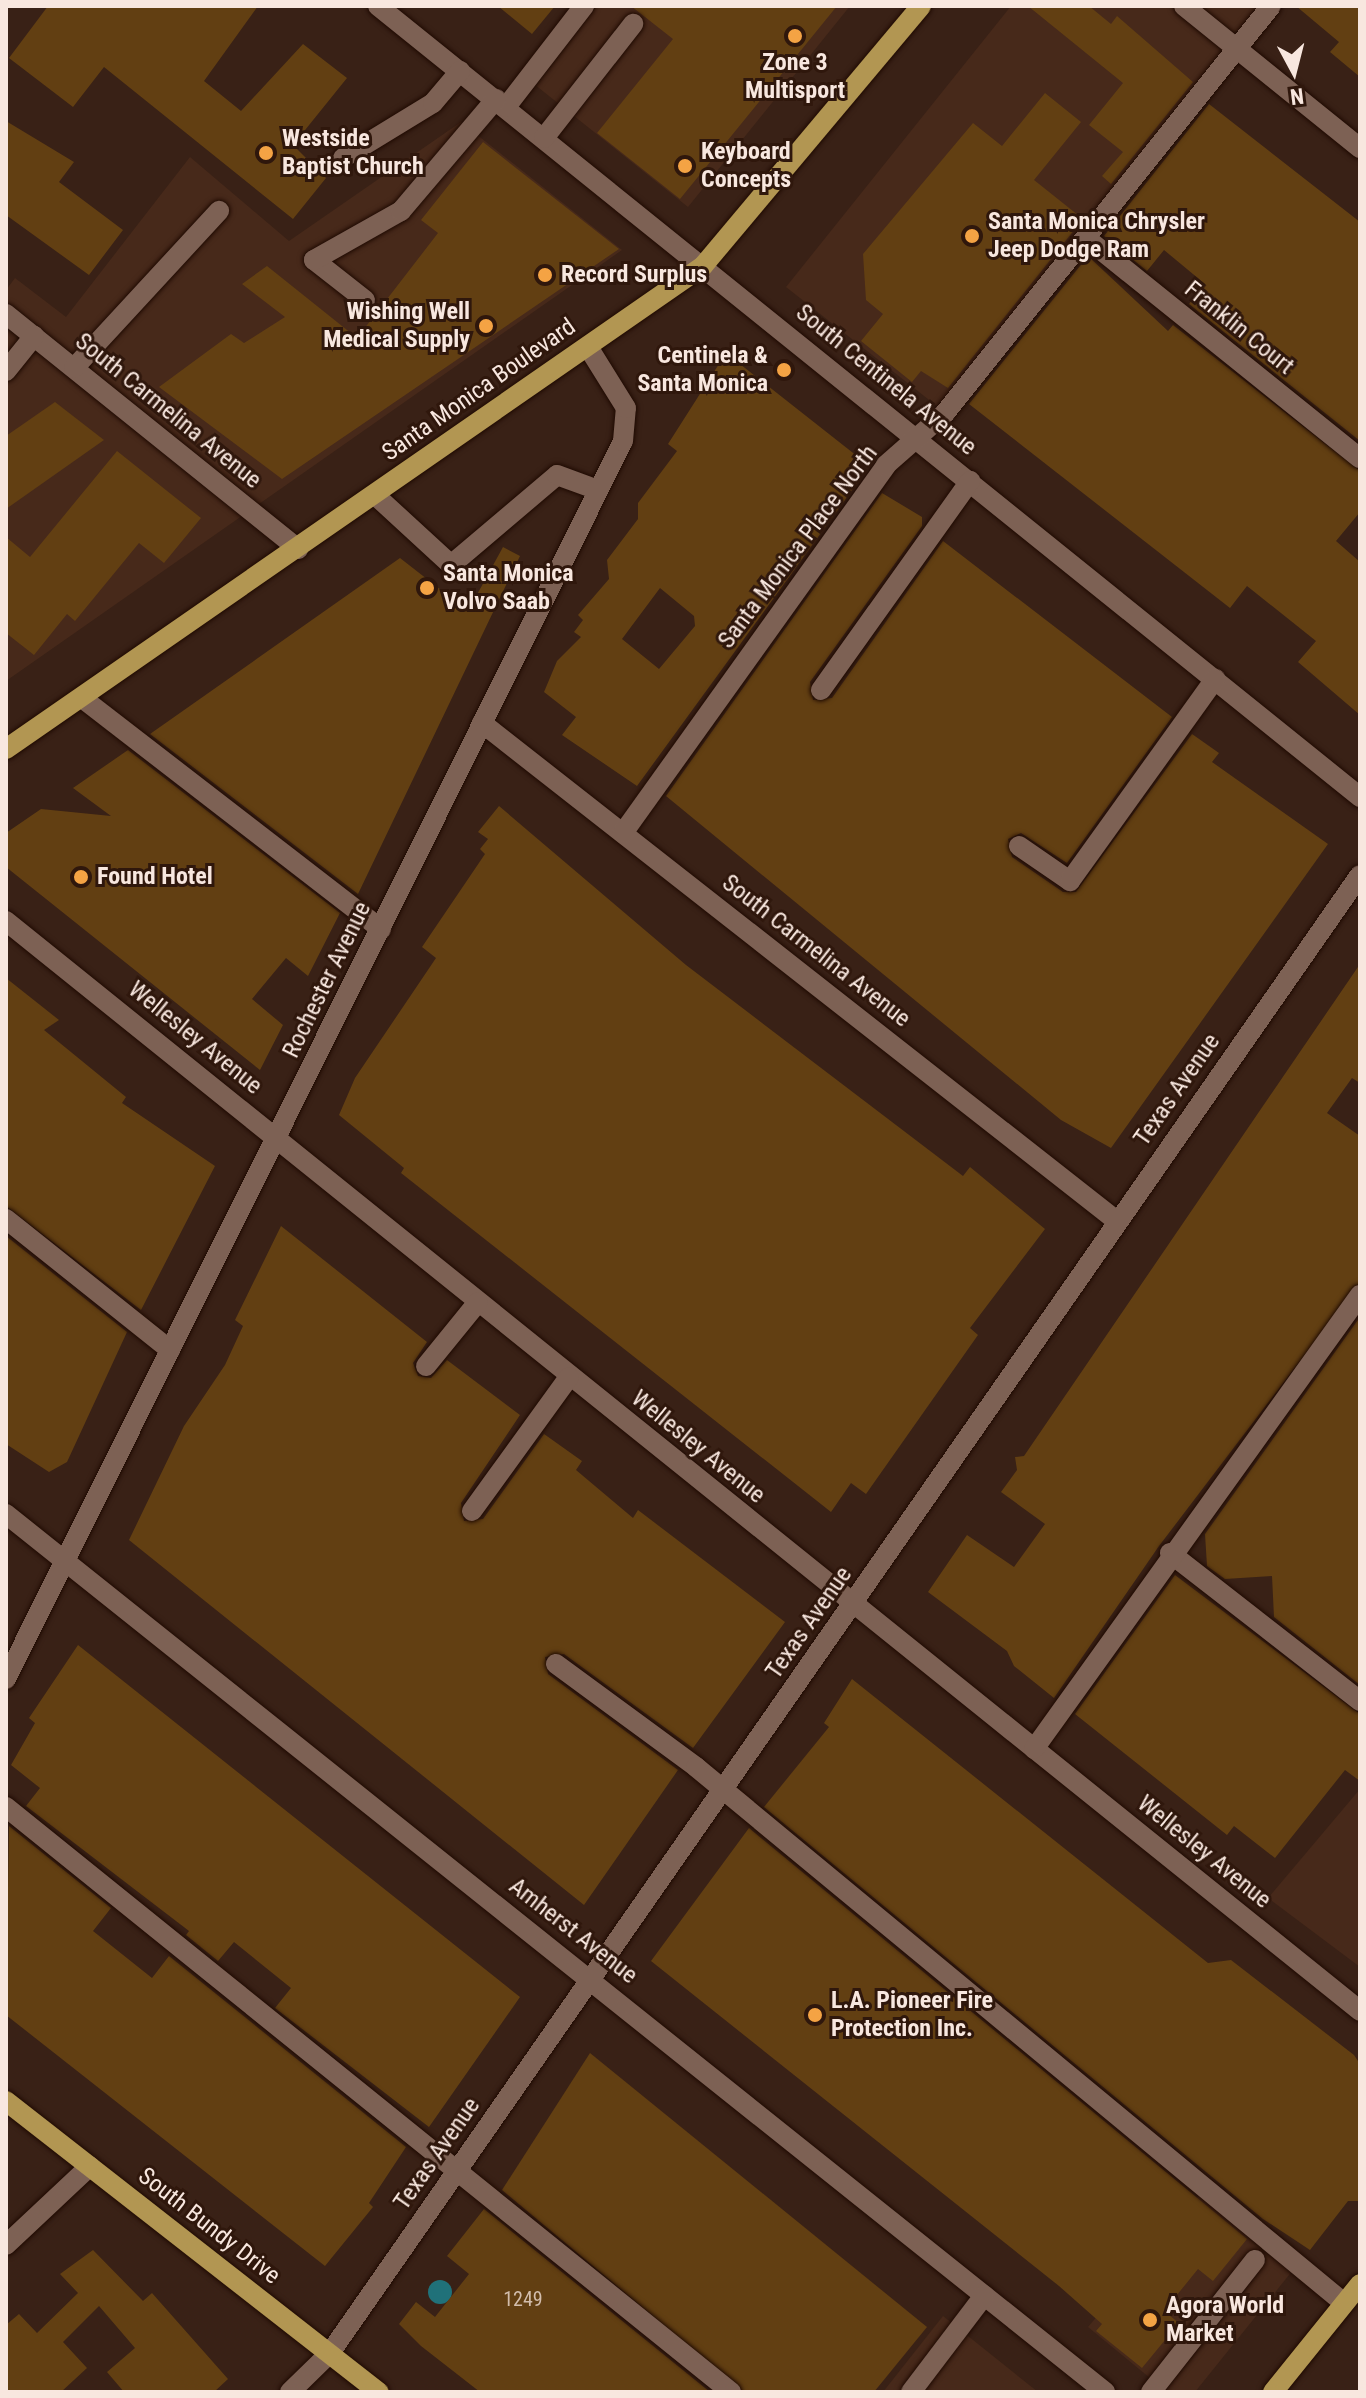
<!DOCTYPE html>
<html>
<head>
<meta charset="utf-8">
<style>
	body { margin:0 }
	#map { position:relative; width:1366px; height:2398px; overflow:hidden; background:#392116; font-family:"Roboto Condensed",sans-serif }
	div>[style] { position:absolute }
	[style*='--x'] { left:calc(var(--x)*1px); top:calc(var(--y)*1px); width:calc(var(--w)*1px); rotate:calc(var(--a)*1deg) }
	.built>* { inset:0; background:#47291a }
	.water>* { inset:0; background:#207179 }
	.round { border-radius:50% }
	.building>* { inset:0; background:#623f12 }
	.roads { filter:drop-shadow(0 0 2px #1f0a02) drop-shadow(0 0 2px #1f0a02) }
	.minor>* { height:20px; margin:-10px; padding:0 10px; transform-origin:10px; border-radius:10px; background:#7d6154 }
	.major>* { height:20px; margin:-10px; padding:0 10px; transform-origin:10px; border-radius:10px; background:#b29652 }
	.dots>* { width:22px; height:22px; translate:-50% -50%; box-sizing:border-box; border:4px solid #2f170c; border-radius:50% }
	span { translate:-50% -50%; white-space:nowrap; text-align:center; line-height:1.15; -webkit-text-stroke:6px #2f170c; paint-order:stroke }
	.number-label { font-size:20px; color:#d2bdac }
	.number-label span { -webkit-text-stroke-width:0 }
	.poi-label { font-size:24px; color:#f8e7df; font-weight:700 }
	.left { translate:0 -50%; text-align:left }
	.right { translate:-100% -50%; text-align:right }
	.street-label { font-size:24px; color:#f8e7df }
	.frame { position:absolute; inset:0; border:8px solid #f8e7df; pointer-events:none }
	.north { position:absolute; left:1254px; top:32px; width:80px; height:80px; -webkit-text-stroke:6px #2f170c; paint-order:stroke; rotate:173deg; font-size:22px; font-weight:700; line-height:32px; text-align:center; color:#f8e7df }
	.north::after { content:''; display:block; margin:auto; width:28px; height:36px; background:#f8e7df; clip-path:polygon(50% 0,100% 100%,50% 72%,0 100%) }
</style>
</head>
<body>
<div id="map">
	<div class="built">
		<div style="clip-path:polygon(597px 6px,850px 6px,688px 207px,534px 84px)"></div>
		<div style="clip-path:polygon(1011px 6px,1259px 6px,938px 407px,786px 287px)"></div>
		<div style="clip-path:polygon(461px 122px,622px 250px,6px 681px,6px 290px,15px 278px,66px 317px,190px 157px,289px 241px)"></div>
		<div style="clip-path:polygon(1360px 1789px,1360px 1967px,1268px 1898px)"></div>
		<div style="clip-path:polygon(1200px 2194px,1293px 2270px,1195px 2392px,1167px 2392px,1088px 2327px)"></div>
		<div style="clip-path:polygon(943px 2316px,1038px 2392px,883px 2392px)"></div>
	</div>
	<div class="water">
		<div class="round" style="left:428px;top:2280px;width:24px;height:24px"></div>
	</div>
	<div class="building">
		<div style="clip-path:polygon(48px 6px,258px 6px,204px 81px,241px 111px,303px 44px,347px 78px,293px 145px,326px 178px,293px 219px,104px 67px,73px 107px,9px 58px)"></div>
		<div style="clip-path:polygon(498px 6px,555px 6px,532px 34px)"></div>
		<div style="clip-path:polygon(631px 6px,837px 6px,680px 199px,597px 133px,673px 39px)"></div>
		<div style="clip-path:polygon(1028px 6px,1089px 6px,1111px 24px,1117px 16px,1193px 82px,1111px 184px,1102px 176px,1123px 152px,1089px 125px,1123px 83px)"></div>
		<div style="clip-path:polygon(1296px 6px,1360px 6px,1360px 77px,1330px 52px,1339px 42px)"></div>
		<div style="clip-path:polygon(1045px 93px,1081px 122px,1034px 180px,1083px 219px,948px 388px,921px 371px,912px 382px,861px 341px,883px 314px,866px 300px,863px 254px,973px 123px,1002px 146px)"></div>
		<div style="clip-path:polygon(1209px 104px,1360px 222px,1360px 441px,1189px 304px,1205px 284px,1164px 250px,1147px 271px,1104px 236px)"></div>
		<div style="clip-path:polygon(6px 121px,74px 162px,59px 182px,123px 230px,89px 275px,6px 215px)"></div>
		<div style="clip-path:polygon(483px 142px,619px 249px,282px 479px,159px 387px,231px 334px,244px 343px,285px 317px,242px 284px,267px 266px,357px 338px,438px 233px,421px 220px)"></div>
		<div style="clip-path:polygon(1088px 256px,1168px 331px,1173px 325px,1360px 471px,1360px 512px,1336px 541px,1360px 562px,1360px 715px,1298px 662px,1316px 641px,1247px 586px,1230px 608px,969px 404px)"></div>
		<div style="clip-path:polygon(evenodd,726px 353px,862px 460px,853px 473px,861px 478px,637px 786px,562px 735px,576px 717px,544px 692px,557px 661px,581px 637px,574px 632px,583px 620px,578px 615px,609px 579px,607px 560px,638px 519px,638px 503px,677px 451px,668px 444px,726px 353px,660px 588px,694px 616px,695px 626px,659px 669px,622px 639px,660px 588px)"></div>
		<div style="clip-path:polygon(55px 402px,104px 440px,6px 509px,6px 436px)"></div>
		<div style="clip-path:polygon(117px 451px,201px 518px,164px 563px,139px 543px,75px 621px,67px 614px,34px 655px,6px 633px,6px 537px,30px 557px)"></div>
		<div style="clip-path:polygon(882px 493px,922px 517px,922px 526px,810px 682px,813px 700px,832px 698px,943px 541px,1172px 717px,1067px 863px,1021px 833px,1008px 839px,1012px 857px,1063px 892px,1076px 892px,1192px 734px,1219px 753px,1212px 762px,1328px 844px,1111px 1148px,1061px 1120px,666px 796px)"></div>
		<div style="clip-path:polygon(503px 547px,520px 556px,358px 894px,150px 734px,400px 558px,468px 611px)"></div>
		<div style="clip-path:polygon(128px 750px,340px 913px,308px 976px,286px 958px,252px 999px,283px 1025px,260px 1070px,6px 867px,6px 833px,41px 809px,111px 816px,73px 788px)"></div>
		<div style="clip-path:polygon(499px 806px,686px 965px,963px 1176px,970px 1167px,1045px 1229px,970px 1328px,978px 1335px,866px 1494px,851px 1483px,831px 1512px,401px 1173px,404px 1168px,339px 1115px,355px 1078px,436px 958px,422px 947px,485px 854px,480px 849px,488px 839px,478px 832px)"></div>
		<div style="clip-path:polygon(1360px 964px,1360px 1083px,1352px 1078px,1327px 1113px,1360px 1136px,1360px 1282px,1159px 1546px,1054px 1698px,1014px 1666px,1007px 1651px,928px 1592px,967px 1535px,1014px 1567px,1045px 1524px,1001px 1492px,1017px 1470px,1015px 1457px,1024px 1456px)"></div>
		<div style="clip-path:polygon(6px 978px,59px 1020px,44px 1030px,126px 1097px,122px 1103px,215px 1166px,141px 1310px,6px 1206px)"></div>
		<div style="clip-path:polygon(281px 1226px,427px 1342px,413px 1363px,418px 1376px,431px 1378px,447px 1360px,520px 1415px,461px 1503px,464px 1521px,483px 1519px,544px 1434px,582px 1461px,576px 1470px,633px 1518px,638px 1510px,785px 1622px,693px 1748px,564px 1654px,545px 1657px,548px 1674px,678px 1770px,584px 1905px,129px 1540px,184px 1426px,225px 1365px,243px 1326px,235px 1320px)"></div>
		<div style="clip-path:polygon(6px 1236px,127px 1332px,67px 1462px,49px 1472px,6px 1444px)"></div>
		<div style="clip-path:polygon(1360px 1317px,1360px 1685px,1274px 1617px,1272px 1576px,1225px 1579px,1207px 1566px,1205px 1534px)"></div>
		<div style="clip-path:polygon(1175px 1575px,1360px 1714px,1360px 1781px,1345px 1770px,1275px 1858px,1234px 1826px,1227px 1835px,1075px 1714px)"></div>
		<div style="clip-path:polygon(78px 1645px,520px 1997px,429px 2127px,275px 2008px,291px 1988px,234px 1942px,218px 1961px,186px 1935px,189px 1931px,26px 1806px,40px 1788px,11px 1765px,35px 1723px,29px 1718px)"></div>
		<div style="clip-path:polygon(852px 1679px,1208px 1963px,1231px 1960px,1354px 2055px,1360px 2064px,1360px 2201px,1348px 2201px,1310px 2250px,1263px 2219px,764px 1807px,829px 1727px,824px 1723px)"></div>
		<div style="clip-path:polygon(9px 1826px,111px 1908px,93px 1931px,152px 1978px,169px 1956px,406px 2147px,369px 2203px,373px 2207px,325px 2266px,6px 2015px)"></div>
		<div style="clip-path:polygon(749px 1828px,1247px 2239px,1213px 2281px,1198px 2269px,1164px 2311px,1179px 2323px,1142px 2368px,1096px 2331px,1102px 2324px,1059px 2286px,651px 1961px)"></div>
		<div style="clip-path:polygon(590px 2053px,927px 2327px,874px 2392px,744px 2392px,502px 2190px)"></div>
		<div style="clip-path:polygon(484px 2209px,710px 2392px,480px 2392px,421px 2346px,399px 2324px,416px 2302px,435px 2317px,469px 2274px,447px 2256px)"></div>
		<div style="clip-path:polygon(93px 2250px,143px 2301px,152px 2293px,228px 2379px,214px 2392px,124px 2392px,107px 2372px,135px 2348px,99px 2306px,63px 2342px,87px 2368px,61px 2392px,6px 2392px,6px 2325px,19px 2314px,37px 2333px,78px 2293px,60px 2274px)"></div>
	</div>
	<div class="roads">
		<div class="minor">
			<div style="--x:378;--y:6;--w:1261;--a:38.85"></div>
			<div style="--x:1184;--y:6;--w:226;--a:38.9"></div>
			<div style="--x:506;--y:107;--w:128;--a:-52.3"></div>
			<div style="--x:544;--y:138;--w:145;--a:-52"></div>
			<div style="--x:343;--y:158;--w:105;--a:-31.4"></div>
			<div style="--x:433;--y:103;--w:42;--a:-49.8"></div>
			<div style="--x:1086;--y:238;--w:351;--a:38.8"></div>
			<div style="--x:365;--y:300;--w:65;--a:-141.9"></div>
			<div style="--x:314;--y:260;--w:100;--a:-29.4"></div>
			<div style="--x:401;--y:211;--w:147;--a:-49.7"></div>
			<div style="--x:6;--y:314;--w:375;--a:38.8"></div>
			<div style="--x:74;--y:368;--w:214;--a:-47.3"></div>
			<div style="--x:6;--y:371;--w:45;--a:-51.3"></div>
			<div style="--x:375;--y:495;--w:103;--a:42.6"></div>
			<div style="--x:451;--y:565;--w:139;--a:-40.3"></div>
			<div style="--x:557;--y:475;--w:44;--a:20.1"></div>
			<div style="--x:821;--y:690;--w:257;--a:-54.5"></div>
			<div style="--x:82;--y:698;--w:378;--a:37.7"></div>
			<div style="--x:482;--y:723;--w:807;--a:38.11"></div>
			<div style="--x:623;--y:833;--w:452;--a:-54.4"></div>
			<div style="--x:886;--y:465;--w:79;--a:-41.4"></div>
			<div style="--x:945;--y:413;--w:521;--a:-51.31"></div>
			<div style="--x:1019;--y:846;--w:62;--a:34.5"></div>
			<div style="--x:1070;--y:881;--w:249;--a:-54.3"></div>
			<div style="--x:6;--y:921;--w:1738;--a:38.83"></div>
			<div style="--x:6;--y:1219;--w:210;--a:38.6"></div>
			<div style="--x:426;--y:1366;--w:82;--a:-50.9"></div>
			<div style="--x:472;--y:1511;--w:165;--a:-54.1"></div>
			<div style="--x:6;--y:1514;--w:1407;--a:38.62"></div>
			<div style="--x:1170;--y:1553;--w:241;--a:37.9"></div>
			<div style="--x:556;--y:1664;--w:174;--a:36.3"></div>
			<div style="--x:696;--y:1767;--w:841;--a:39.6"></div>
			<div style="--x:6;--y:1679;--w:1383;--a:-63.51"></div>
			<div style="--x:623;--y:441;--w:33;--a:-85"></div>
			<div style="--x:626;--y:408;--w:72;--a:-121.9"></div>
			<div style="--x:1034;--y:1749;--w:559;--a:-54.32"></div>
			<div style="--x:6;--y:1807;--w:932;--a:38.9"></div>
			<div style="--x:6;--y:2245;--w:115;--a:-43.2"></div>
			<div style="--x:290;--y:2392;--w:56;--a:-44.3"></div>
			<div style="--x:330;--y:2353;--w:1801;--a:-55.13"></div>
			<div style="--x:911;--y:2392;--w:121;--a:-52.8"></div>
			<div style="--x:1151;--y:2392;--w:168;--a:-51.8"></div>
		</div>
		<div class="major">
			<div style="--x:6;--y:749;--w:848;--a:-34.72"></div>
			<div style="--x:703;--y:266;--w:339;--a:-50"></div>
			<div style="--x:6;--y:2101;--w:473;--a:38"></div>
			<div style="--x:1273;--y:2392;--w:139;--a:-51.1"></div>
		</div>
	</div>
	<div class="dots">
		<div style="left:795px;top:36px;background:#f4a344"></div>
		<div style="left:266px;top:153px;background:#f4a344"></div>
		<div style="left:685px;top:166px;background:#f4a344"></div>
		<div style="left:972px;top:236px;background:#f4a344"></div>
		<div style="left:545px;top:275px;background:#f4a344"></div>
		<div style="left:486px;top:326px;background:#f4a344"></div>
		<div style="left:784px;top:370px;background:#f4a344"></div>
		<div style="left:427px;top:588px;background:#f4a344"></div>
		<div style="left:81px;top:877px;background:#f4a344"></div>
		<div style="left:815px;top:2015px;background:#f4a344"></div>
		<div style="left:1150px;top:2320px;background:#f4a344"></div>
	</div>
	<div class="number-label">
		<span style="left:523px;top:2299px">1249</span>
	</div>
	<div class="poi-label">
		<span style="left:795px;top:77px">Zone 3<br>Multisport</span>
		<span class="left" style="left:282px;top:153px">Westside<br>Baptist Church</span>
		<span class="left" style="left:701px;top:166px">Keyboard<br>Concepts</span>
		<span class="left" style="left:988px;top:236px">Santa Monica Chrysler<br>Jeep Dodge Ram</span>
		<span class="left" style="left:561px;top:275px">Record Surplus</span>
		<span class="right" style="left:470px;top:326px">Wishing Well<br>Medical Supply</span>
		<span class="right" style="left:768px;top:370px">Centinela &amp;<br>Santa Monica</span>
		<span class="left" style="left:443px;top:588px">Santa Monica<br>Volvo Saab</span>
		<span class="left" style="left:97px;top:877px">Found Hotel</span>
		<span class="left" style="left:831px;top:2015px">L.A. Pioneer Fire<br>Protection Inc.</span>
		<span class="left" style="left:1166px;top:2320px">Agora World<br>Market</span>
	</div>
	<div class="street-label">
		<span style="left:1239px;top:328px;rotate:39deg">Franklin Court</span>
		<span style="left:886px;top:380px;rotate:39deg">South Centinela Avenue</span>
		<span style="left:479px;top:390px;rotate:-35deg">Santa Monica Boulevard</span>
		<span style="left:168px;top:411px;rotate:39deg">South Carmelina Avenue</span>
		<span style="left:798px;top:547px;rotate:-53deg">Santa Monica Place North</span>
		<span style="left:816px;top:951px;rotate:38deg">South Carmelina Avenue</span>
		<span style="left:327px;top:980px;rotate:-64deg">Rochester Avenue</span>
		<span style="left:195px;top:1038px;rotate:39deg">Wellesley Avenue</span>
		<span style="left:1177px;top:1090px;rotate:-55deg">Texas Avenue</span>
		<span style="left:698px;top:1447px;rotate:39deg">Wellesley Avenue</span>
		<span style="left:809px;top:1623px;rotate:-55deg">Texas Avenue</span>
		<span style="left:1204px;top:1852px;rotate:39deg">Wellesley Avenue</span>
		<span style="left:573px;top:1931px;rotate:38deg">Amherst Avenue</span>
		<span style="left:437px;top:2154px;rotate:-55deg">Texas Avenue</span>
		<span style="left:209px;top:2226px;rotate:38deg">South Bundy Drive</span>
	</div>
	<div class="frame"></div>
	<div class="north">N</div>
</div>
</body>
</html>
